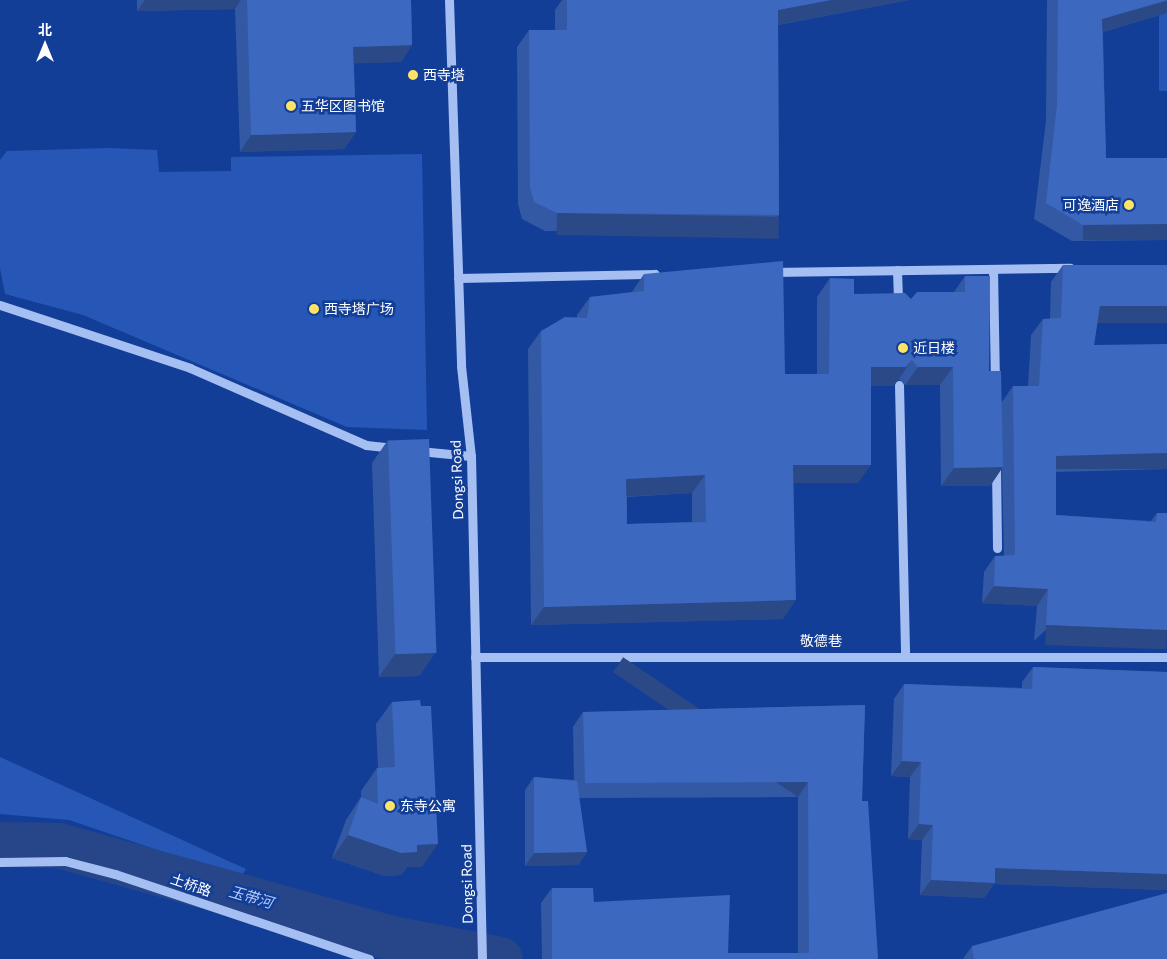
<!DOCTYPE html>
<html>
<head>
<meta charset="utf-8">
<style>
	body { margin:0 }
	#map { position:relative; width:1167px; height:959px; overflow:hidden; background:#133e97; font-family:Commissioner,"Noto Sans SC",sans-serif }
	div>[style] { position:absolute }
	[style*='--x'] { left:calc(var(--x)*1px); top:calc(var(--y)*1px); width:calc(var(--w)*1px); rotate:calc(var(--a)*1deg) }
	.green>* { inset:0; background:#2657b6; transform-origin:0 0 }
	.river>* { height:45px; margin:-22.5px; padding:0 22.5px; transform-origin:22.5px; border-radius:22.5px; background:#264689 }
	.minor>* { height:9px; margin:-4.5px; padding:0 4.5px; transform-origin:4.5px; border-radius:4.5px; background:#a5bff3 }
	.wall>* { inset:0; background:#3459a4 }
	.shaded-wall>* { inset:0; background:#2a4986; transform-origin:0 0 }
	.building>* { inset:0; background:#3c68bf; transform-origin:0 0 }
	.dots>* { width:14px; height:14px; translate:-50% -50%; box-sizing:border-box; border:2px solid #133e97; border-radius:50% }
	span { translate:-50% -50%; white-space:nowrap; text-align:center; line-height:1.15; -webkit-text-stroke:5px #133e97; paint-order:stroke }
	.poi-label { font-size:14px; color:#fff }
	.left { translate:0 -50%; text-align:left }
	.right { translate:-100% -50%; text-align:right }
	.street-label { font-size:14px; color:#fff }
	.water-label { font-size:15px; color:#b1caf9; font-style:italic }
	.north { position:absolute; left:20px; top:20px; width:50px; height:50px; -webkit-text-stroke:4px #133e97; paint-order:stroke; rotate:0deg; font-size:14px; font-weight:700; line-height:20px; text-align:center; color:#fff }
	.north::after { content:''; display:block; margin:auto; width:18px; height:22px; background:#fff; clip-path:polygon(50% 0,100% 100%,50% 72%,0 100%) }
</style>
</head>
<body>
<div id="map">
	<div class="green">
		<div style="left:1159px;top:10px;width:8px;height:81px"></div>
		<div style="clip-path:polygon(109px 148px,157px 150px,159px 172px,231px 171px,231px 157px,422px 154px,427px 430px,347px 427px,83px 315px,5px 294px,0 268px,0 160px,7px 151px)"></div>
		<div style="clip-path:polygon(0 757px,246px 869px,240px 878px,69px 820px,0 814px)"></div>
	</div>
	<div class="river">
		<div style="--x:0;--y:844;--w:58;--a:1"></div>
		<div style="--x:58;--y:845;--w:342;--a:15.6"></div>
		<div style="--x:387;--y:937;--w:115;--a:11"></div>
	</div>
	<div class="minor">
		<div style="--x:449;--y:0;--w:366;--a:88.1"></div>
		<div style="--x:461;--y:366;--w:91;--a:83.7"></div>
		<div style="--x:471;--y:456;--w:503;--a:88.75"></div>
		<div style="--x:993;--y:269;--w:112;--a:89"></div>
		<div style="--x:897;--y:270;--w:33;--a:88"></div>
		<div style="--x:771;--y:272;--w:299;--a:-0.8"></div>
		<div style="--x:458;--y:278;--w:197;--a:-1.2"></div>
		<div style="--x:0;--y:305;--w:200;--a:18.3"></div>
		<div style="--x:190;--y:368;--w:192;--a:23.6"></div>
		<div style="--x:366;--y:445;--w:28;--a:6"></div>
		<div style="--x:899;--y:385;--w:269;--a:88.7"></div>
		<div style="--x:419;--y:451;--w:52;--a:5.5"></div>
		<div style="--x:996;--y:464;--w:84;--a:89.3"></div>
		<div style="--x:475;--y:657;--w:692;--a:0"></div>
		<div style="--x:0;--y:862;--w:65;--a:-0.9"></div>
		<div style="--x:65;--y:861;--w:52;--a:14.6"></div>
		<div style="--x:115;--y:874;--w:268;--a:18.5"></div>
	</div>
	<div class="wall">
		<div style="clip-path:polygon(137px 0,411px 0,412px 45px,401px 62px,354px 63px,356px 132px,344px 149px,240px 152px,235px 9px,137px 11px)"></div>
		<div style="clip-path:polygon(562px 0,909px 0,778px 25px,779px 215px,767px 233px,545px 231px,522px 219px,518px 204px,517px 47px,529px 30px,555px 30px,555px 10px)"></div>
		<div style="clip-path:polygon(1047px 0,1167px 0,1167px 13px,1103px 32px,1106px 158px,1167px 158px,1167px 240px,1072px 241px,1034px 219px,1046px 121px)"></div>
		<div style="clip-path:polygon(evenodd,1063px 265px,1167px 323px,1097px 323px,1094px 345px,1167px 469px,1056px 472px,1056px 515px,1151px 521px,1157px 513px,1167px 513px,1034px 641px,1037px 606px,982px 603px,984px 572px,995px 556px,1004px 556px,1002px 468px,990px 486px,941px 486px,940px 385px,905px 385px,899px 379px,893px 386px,871px 386px,858px 483px,793px 483px,783px 619px,531px 625px,528px 349px,541px 331px,577px 317px,577px 315px,590px 297px,632px 292px,644px 274px,785px 374px,817px 374px,817px 297px,830px 278px,854px 294px,911px 299px,954px 292px,965px 276px,989px 371px,1002px 402px,1013px 386px,1028px 386px,1031px 335px,1043px 319px,1050px 319px,1051px 282px,1063px 265px,692px 493px,692px 522px,627px 524px,627px 497px,692px 493px)"></div>
		<div style="clip-path:polygon(388px 440px,435px 653px,419px 676px,379px 677px,372px 463px)"></div>
		<div style="clip-path:polygon(1033px 667px,1167px 672px,1167px 890px,994px 884px,984px 898px,920px 895px,922px 840px,908px 839px,910px 777px,891px 776px,894px 699px,904px 684px,1022px 688px,1022px 682px)"></div>
		<div style="clip-path:polygon(392px 702px,422px 867px,407px 867px,401px 875px,385px 876px,332px 858px,346px 820px,361px 797px,361px 791px,377px 768px,378px 768px,376px 724px)"></div>
		<div style="clip-path:polygon(865px 705px,862px 801px,878px 959px,542px 959px,541px 903px,552px 888px,594px 902px,728px 953px,798px 953px,798px 797px,579px 798px,587px 852px,578px 865px,525px 866px,525px 790px,534px 777px,574px 780px,573px 727px,583px 712px)"></div>
		<div style="clip-path:polygon(972px 946px,1167px 959px,963px 959px)"></div>
	</div>
	<div class="shaded-wall">
		<div style="clip-path:polygon(145px 0,241px 0,235px 9px,137px 11px)"></div>
		<div style="clip-path:polygon(831px 0,909px 0,766px 27px,778px 10px)"></div>
		<div style="clip-path:polygon(1167px 1px,1167px 13px,1091px 35px,1102px 19px)"></div>
		<div style="clip-path:polygon(412px 45px,401px 62px,342px 64px,353px 47px)"></div>
		<div style="clip-path:polygon(356px 132px,344px 149px,240px 152px,251px 135px)"></div>
		<div style="left:557px;top:213px;width:222px;height:22px;rotate:1deg"></div>
		<div style="left:1167px;top:224px;width:16px;height:84px;rotate:90deg"></div>
		<div style="clip-path:polygon(1100px 306px,1167px 306px,1167px 323px,1088px 323px)"></div>
		<div style="clip-path:polygon(912px 360px,899px 379px,893px 386px,858px 386px,871px 367px)"></div>
		<div style="clip-path:polygon(918px 367px,953px 367px,940px 385px,905px 385px)"></div>
		<div style="left:1167px;top:453px;width:16px;height:111px;rotate:90deg"></div>
		<div style="clip-path:polygon(793px 465px,871px 465px,858px 483px,780px 483px)"></div>
		<div style="clip-path:polygon(1003px 467px,990px 486px,941px 486px,954px 468px)"></div>
		<div style="clip-path:polygon(705px 475px,692px 493px,613px 497px,626px 479px)"></div>
		<div style="clip-path:polygon(994px 586px,1048px 589px,1037px 606px,982px 603px)"></div>
		<div style="clip-path:polygon(796px 600px,783px 619px,531px 625px,544px 607px)"></div>
		<div style="left:1046px;top:625px;width:121px;height:20px;rotate:2deg"></div>
		<div style="clip-path:polygon(435px 653px,419px 676px,379px 677px,395px 654px)"></div>
		<div style="clip-path:polygon(902px 761px,921px 762px,910px 777px,891px 776px)"></div>
		<div style="left:808px;top:782px;width:18px;height:223px;rotate:124deg"></div>
		<div style="clip-path:polygon(919px 824px,933px 825px,922px 840px,908px 839px)"></div>
		<div style="clip-path:polygon(348px 835px,417px 845px,438px 844px,422px 867px,407px 867px,401px 875px,385px 876px,332px 858px)"></div>
		<div style="clip-path:polygon(587px 852px,578px 865px,525px 866px,534px 853px)"></div>
		<div style="clip-path:polygon(995px 868px,1167px 874px,1167px 890px,994px 884px,984px 898px,920px 895px,931px 880px)"></div>
	</div>
	<div class="building">
		<div style="clip-path:polygon(247px 0,411px 0,412px 45px,353px 47px,356px 132px,251px 135px)"></div>
		<div style="clip-path:polygon(567px 0,831px 0,778px 10px,779px 215px,557px 213px,534px 202px,530px 187px,529px 30px,567px 30px)"></div>
		<div style="clip-path:polygon(1058px 0,1167px 0,1102px 19px,1106px 158px,1167px 158px,1167px 224px,1083px 225px,1046px 203px,1057px 105px)"></div>
		<div style="clip-path:polygon(evenodd,783px 261px,785px 374px,829px 374px,830px 278px,854px 279px,854px 294px,905px 293px,911px 299px,917px 292px,965px 292px,965px 276px,990px 276px,989px 371px,1001px 371px,1003px 467px,954px 468px,953px 367px,918px 367px,912px 360px,906px 367px,871px 367px,871px 465px,793px 465px,796px 600px,544px 607px,541px 331px,565px 317px,587px 318px,590px 297px,644px 291px,644px 274px,783px 261px,705px 475px,706px 522px,627px 524px,626px 479px,705px 475px)"></div>
		<div style="clip-path:polygon(1063px 265px,1167px 265px,1167px 306px,1100px 306px,1094px 345px,1167px 344px,1167px 453px,1056px 456px,1056px 515px,1156px 522px,1157px 513px,1167px 513px,1167px 630px,1046px 625px,1048px 589px,994px 586px,995px 556px,1015px 555px,1013px 386px,1039px 386px,1043px 319px,1061px 318px)"></div>
		<div style="left:429px;top:439px;width:214px;height:41px;rotate:88deg"></div>
		<div style="clip-path:polygon(1033px 667px,1167px 672px,1167px 874px,995px 868px,995px 883px,931px 880px,933px 825px,919px 824px,921px 762px,902px 761px,904px 684px,1032px 689px)"></div>
		<div style="clip-path:polygon(420px 700px,421px 706px,431px 706px,438px 844px,417px 845px,417px 852px,401px 853px,348px 835px,361px 797px,378px 804px,377px 768px,395px 767px,392px 702px)"></div>
		<div style="clip-path:polygon(865px 705px,862px 801px,868px 801px,878px 959px,552px 959px,552px 888px,593px 888px,594px 902px,730px 895px,728px 953px,809px 953px,808px 782px,585px 783px,583px 712px)"></div>
		<div style="clip-path:polygon(534px 777px,577px 781px,587px 852px,534px 853px)"></div>
		<div style="clip-path:polygon(1167px 893px,1167px 959px,974px 959px,972px 946px)"></div>
	</div>
	<div class="dots">
		<div style="left:413px;top:75px;background:#ffe366"></div>
		<div style="left:291px;top:106px;background:#ffe366"></div>
		<div style="left:1129px;top:205px;background:#ffe366"></div>
		<div style="left:314px;top:309px;background:#ffe366"></div>
		<div style="left:903px;top:348px;background:#ffe366"></div>
		<div style="left:390px;top:806px;background:#ffe366"></div>
	</div>
	<div class="poi-label">
		<span class="left" style="left:423px;top:75px">西寺塔</span>
		<span class="left" style="left:301px;top:106px">五华区图书馆</span>
		<span class="right" style="left:1119px;top:205px">可逸酒店</span>
		<span class="left" style="left:324px;top:309px">西寺塔广场</span>
		<span class="left" style="left:913px;top:348px">近日楼</span>
		<span class="left" style="left:400px;top:806px">东寺公寓</span>
	</div>
	<div class="street-label">
		<span style="left:457px;top:480px;rotate:-92deg">Dongsi Road</span>
		<span style="left:821px;top:641px">敬德巷</span>
		<span style="left:467px;top:884px;rotate:-91deg">Dongsi Road</span>
		<span style="left:191px;top:885px;rotate:19deg">土桥路</span>
	</div>
	<div class="water-label">
		<span style="left:251px;top:897px;rotate:16deg">玉带河</span>
	</div>
	<div class="north">北</div>
</div>
</body>
</html>
